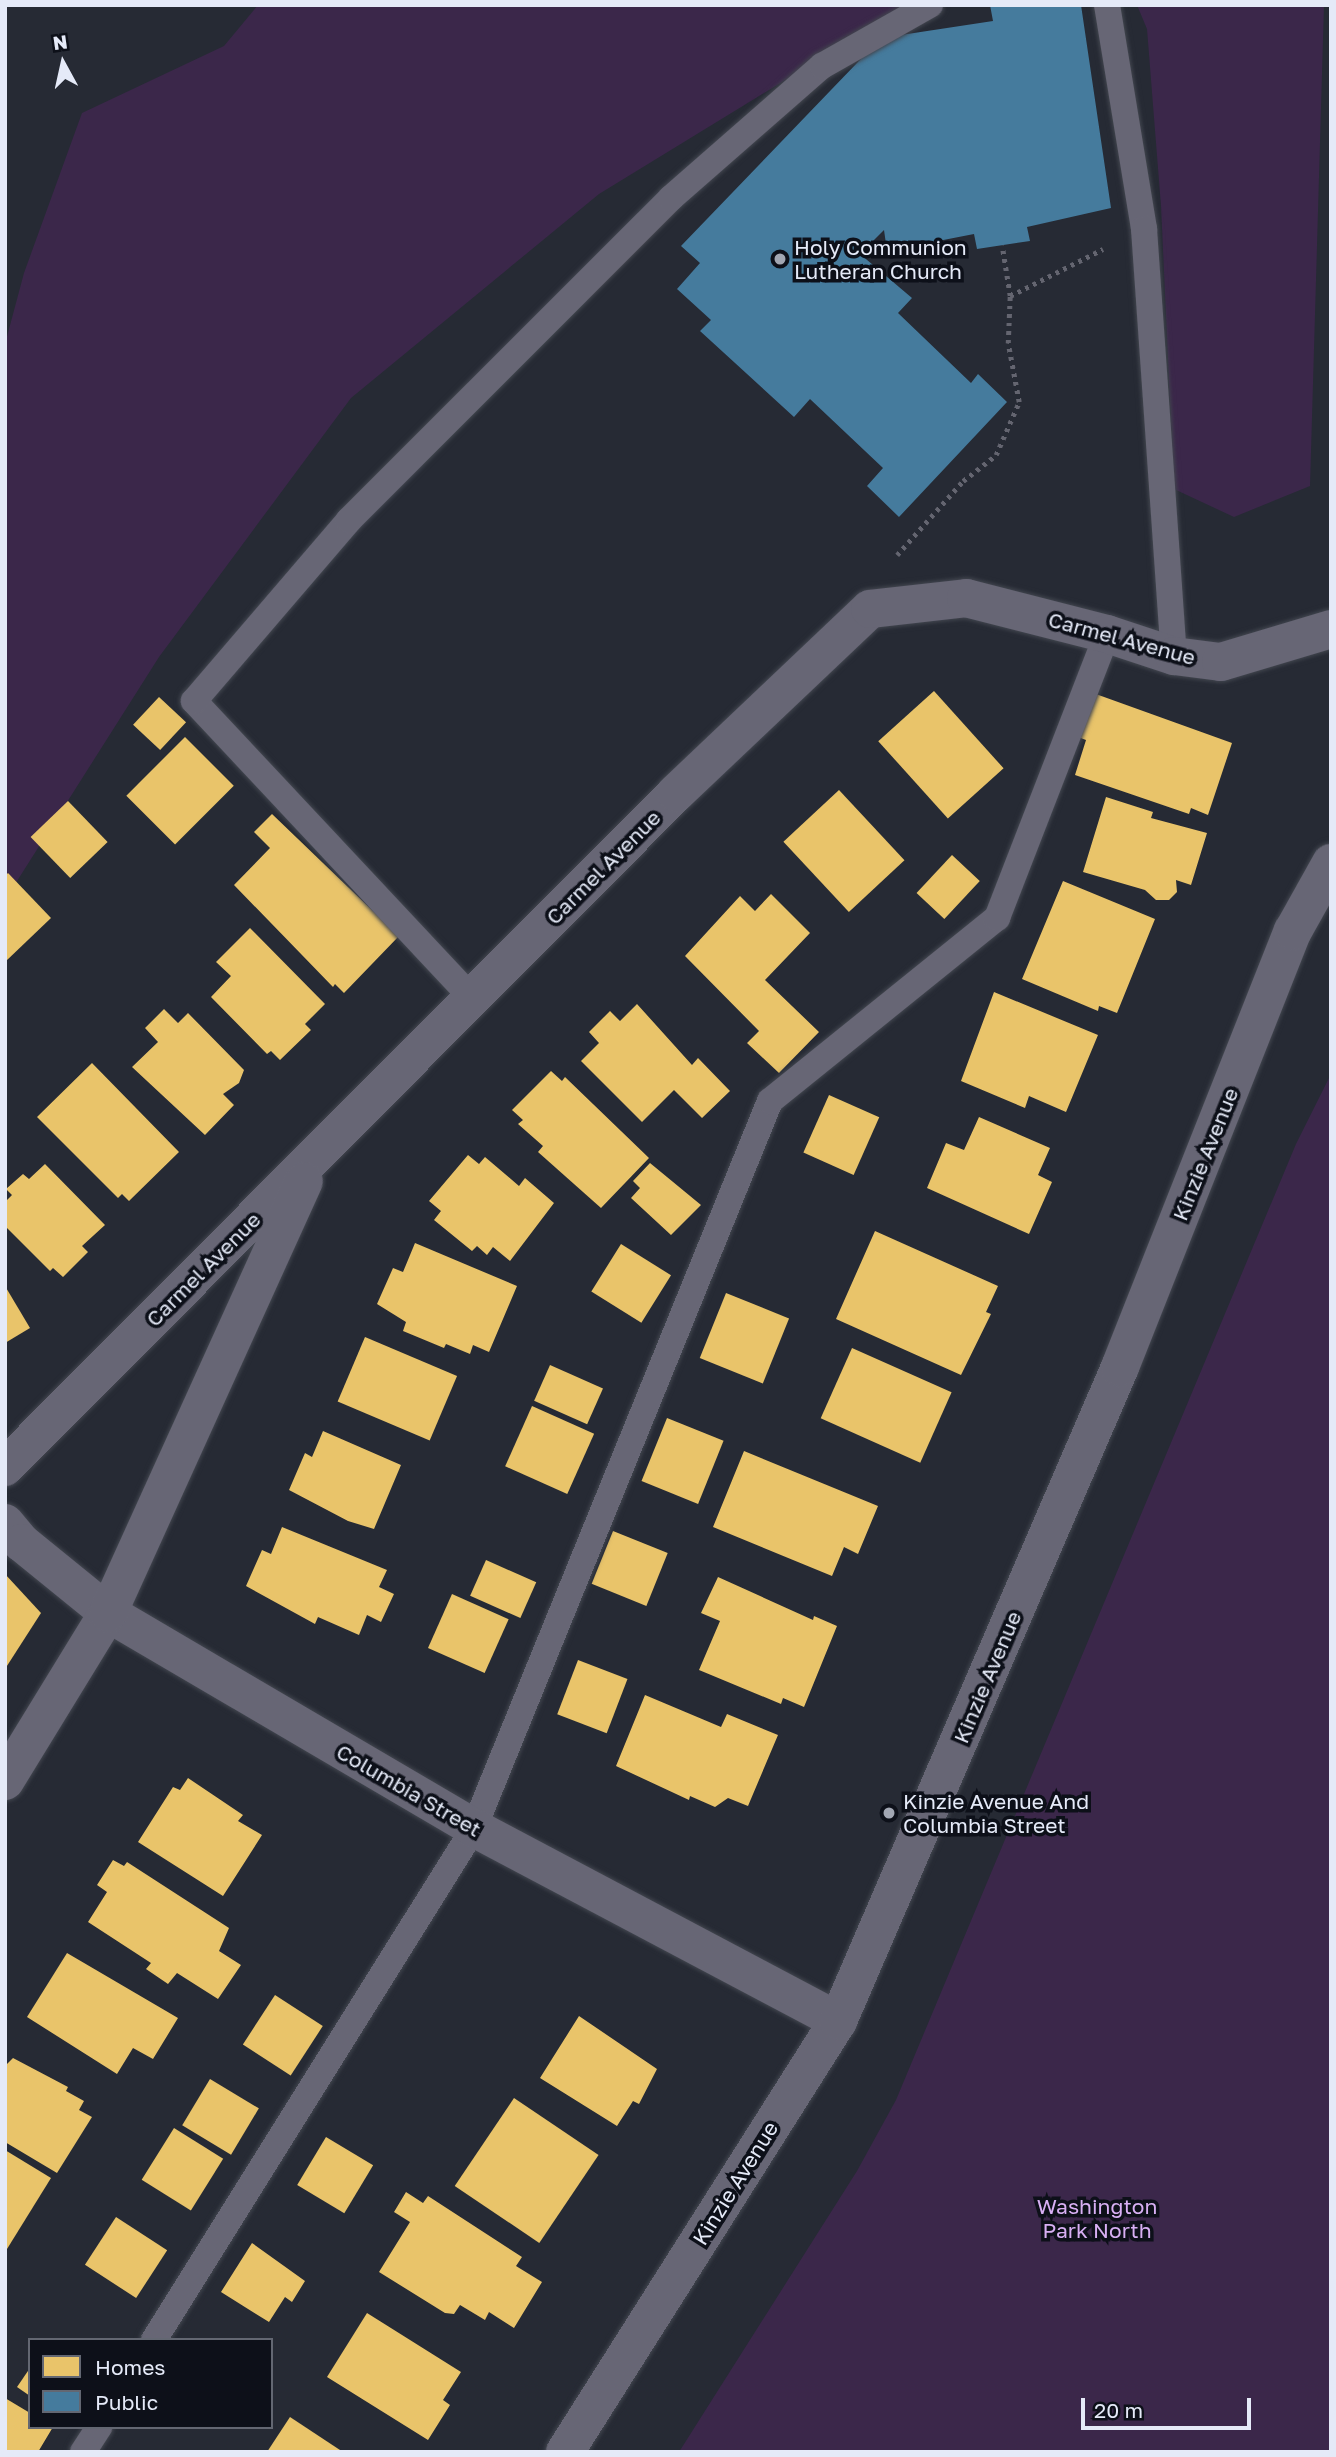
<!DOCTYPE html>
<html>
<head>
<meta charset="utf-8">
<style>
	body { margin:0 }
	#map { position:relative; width:1336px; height:2457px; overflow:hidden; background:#262a34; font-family:"Golos Text",sans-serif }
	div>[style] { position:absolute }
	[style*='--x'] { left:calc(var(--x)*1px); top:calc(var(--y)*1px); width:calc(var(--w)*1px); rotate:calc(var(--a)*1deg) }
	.green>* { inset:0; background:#3b274a }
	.homes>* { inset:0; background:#e9c46a; transform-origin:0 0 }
	.public>* { inset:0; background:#457b9d }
	.path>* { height:4.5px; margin-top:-2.25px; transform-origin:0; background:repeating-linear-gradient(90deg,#646570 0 3.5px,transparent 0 8.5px) }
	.roads { filter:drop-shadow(0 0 2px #42464f) drop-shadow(0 0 2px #42464f) }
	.service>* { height:26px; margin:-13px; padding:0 13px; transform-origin:13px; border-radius:13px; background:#676675 }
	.minor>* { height:38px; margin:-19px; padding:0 19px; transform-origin:19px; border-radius:19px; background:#676675 }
	.tertiary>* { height:38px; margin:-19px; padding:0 19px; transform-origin:19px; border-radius:19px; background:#676675 }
	.dots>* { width:19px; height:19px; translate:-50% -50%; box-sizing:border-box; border:4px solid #0d1019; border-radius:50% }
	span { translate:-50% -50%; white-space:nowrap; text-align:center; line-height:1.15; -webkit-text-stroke:7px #0d1019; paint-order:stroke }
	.poi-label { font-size:21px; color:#e5eaf8 }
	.left { translate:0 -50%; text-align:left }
	.street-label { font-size:21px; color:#e5eaf8 }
	.park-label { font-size:21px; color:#d8aff4 }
	.frame { position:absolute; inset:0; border:7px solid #e5eaf8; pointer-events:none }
	.legend { position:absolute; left:28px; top:2338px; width:245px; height:91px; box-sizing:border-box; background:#0d1019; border:2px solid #636772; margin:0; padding:9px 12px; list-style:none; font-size:21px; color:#e5eaf8 }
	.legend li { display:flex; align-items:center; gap:14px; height:35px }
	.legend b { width:35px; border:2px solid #636772 }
	.north { position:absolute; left:28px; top:28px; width:70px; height:70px; -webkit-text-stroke:5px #0d1019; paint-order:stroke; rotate:352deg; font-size:19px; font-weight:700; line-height:28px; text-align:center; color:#e5eaf8 }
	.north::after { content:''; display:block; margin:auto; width:24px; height:32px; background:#e5eaf8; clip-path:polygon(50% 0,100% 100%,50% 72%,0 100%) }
	.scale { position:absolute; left:1081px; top:2398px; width:170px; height:32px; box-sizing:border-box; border:4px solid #e5eaf8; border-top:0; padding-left:9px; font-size:21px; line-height:24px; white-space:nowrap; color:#e5eaf8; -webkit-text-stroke:5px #0d1019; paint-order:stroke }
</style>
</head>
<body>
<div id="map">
	<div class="green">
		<div style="clip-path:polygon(258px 5px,908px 5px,599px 194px,351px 398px,159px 657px,5px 900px,5px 344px,24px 273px,82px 113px,224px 46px)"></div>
		<div style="clip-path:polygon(1137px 5px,1324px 5px,1310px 486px,1234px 517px,1174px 489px,1161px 206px,1147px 29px)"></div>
		<div style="clip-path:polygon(1331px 1074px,1331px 2452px,679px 2452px,857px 2171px,896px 2100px,1296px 1144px)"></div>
	</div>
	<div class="homes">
		<div style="left:934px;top:691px;width:104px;height:75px;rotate:48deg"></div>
		<div style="clip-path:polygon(1093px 693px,1232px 743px,1208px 815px,1191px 808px,1189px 814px,1075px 775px,1086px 740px,1078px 737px)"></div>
		<div style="left:159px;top:697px;width:37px;height:38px;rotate:43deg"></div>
		<div style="left:185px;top:737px;width:69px;height:83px;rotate:45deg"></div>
		<div style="left:839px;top:790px;width:96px;height:76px;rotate:47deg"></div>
		<div style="clip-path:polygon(1106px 797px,1153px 812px,1151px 818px,1207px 833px,1191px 885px,1176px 880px,1177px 892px,1169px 900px,1156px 900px,1145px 890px,1083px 872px)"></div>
		<div style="left:68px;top:801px;width:57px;height:52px;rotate:46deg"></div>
		<div style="clip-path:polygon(272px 814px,399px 936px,344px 993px,335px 984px,333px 987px,234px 885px,270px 848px,254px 832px)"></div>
		<div style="left:952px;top:855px;width:38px;height:52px;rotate:43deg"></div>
		<div style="clip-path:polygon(8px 873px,51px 918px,5px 962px,5px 876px)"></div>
		<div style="clip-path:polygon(1063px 881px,1155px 919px,1117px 1013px,1099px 1006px,1098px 1011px,1022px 979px)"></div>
		<div style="clip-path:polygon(771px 894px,810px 933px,765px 980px,819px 1032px,779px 1073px,747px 1043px,759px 1031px,685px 956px,740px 896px,755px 911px)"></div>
		<div style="clip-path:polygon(250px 928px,325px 1004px,305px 1024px,311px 1030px,280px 1060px,271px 1051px,267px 1054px,211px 997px,231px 976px,216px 962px)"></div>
		<div style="clip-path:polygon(994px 992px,1098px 1035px,1066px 1112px,1029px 1096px,1025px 1108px,961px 1081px)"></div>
		<div style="clip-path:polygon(637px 1004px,692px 1065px,698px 1058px,730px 1091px,702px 1118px,674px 1090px,642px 1122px,581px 1061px,599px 1043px,589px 1032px,610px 1011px,620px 1021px)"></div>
		<div style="clip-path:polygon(164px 1009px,178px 1023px,188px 1013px,244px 1070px,239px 1083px,223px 1094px,234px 1105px,205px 1135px,132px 1067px,158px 1042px,145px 1028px)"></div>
		<div style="clip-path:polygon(92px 1063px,179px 1152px,129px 1201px,122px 1194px,118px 1198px,37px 1117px)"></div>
		<div style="clip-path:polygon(551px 1071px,562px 1081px,565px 1077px,649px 1158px,601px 1208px,538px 1152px,543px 1146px,518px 1124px,523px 1120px,512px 1110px)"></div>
		<div style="left:829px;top:1095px;width:55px;height:63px;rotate:24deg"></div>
		<div style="clip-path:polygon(979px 1117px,1050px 1148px,1038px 1175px,1052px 1182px,1029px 1234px,927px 1188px,946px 1143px,964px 1150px)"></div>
		<div style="clip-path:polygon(468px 1155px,479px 1164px,485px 1157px,519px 1186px,525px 1178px,554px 1203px,510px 1261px,493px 1247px,487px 1255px,477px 1246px,472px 1251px,434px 1220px,441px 1211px,429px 1201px)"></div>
		<div style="clip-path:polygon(650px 1163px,701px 1205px,671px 1235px,631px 1198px,640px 1188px,633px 1181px)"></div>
		<div style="clip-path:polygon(45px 1164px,105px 1225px,82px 1246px,88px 1252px,63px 1277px,53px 1268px,50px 1271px,5px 1226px,5px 1202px,12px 1195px,6px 1189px,23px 1174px,29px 1179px)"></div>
		<div style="clip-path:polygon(875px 1231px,998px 1286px,986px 1312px,991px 1314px,961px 1375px,836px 1319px)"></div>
		<div style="clip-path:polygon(415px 1243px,517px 1286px,489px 1352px,473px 1345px,470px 1354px,446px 1344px,444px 1348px,403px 1331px,406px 1322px,377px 1304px,393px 1268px,403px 1272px)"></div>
		<div style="left:621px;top:1244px;width:59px;height:56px;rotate:32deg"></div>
		<div style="clip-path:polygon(5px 1286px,30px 1328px,5px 1343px)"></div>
		<div style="left:726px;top:1293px;width:68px;height:70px;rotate:22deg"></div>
		<div style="left:365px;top:1337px;width:100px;height:70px;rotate:23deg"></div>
		<div style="left:852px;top:1348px;width:109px;height:77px;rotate:24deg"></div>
		<div style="left:550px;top:1365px;width:58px;height:39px;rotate:24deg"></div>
		<div style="left:532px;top:1406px;width:68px;height:66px;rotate:24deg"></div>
		<div style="left:667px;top:1418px;width:61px;height:68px;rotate:22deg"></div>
		<div style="clip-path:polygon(323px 1431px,401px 1465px,374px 1529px,348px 1521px,289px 1490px,305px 1453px,312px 1457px)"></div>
		<div style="clip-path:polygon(744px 1451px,878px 1506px,858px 1554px,844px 1547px,832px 1576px,713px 1527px)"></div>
		<div style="clip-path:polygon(282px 1527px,387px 1570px,379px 1587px,394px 1594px,381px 1622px,367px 1615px,359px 1635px,318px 1617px,315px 1624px,246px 1586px,262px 1550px,271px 1554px)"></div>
		<div style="left:613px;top:1531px;width:59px;height:57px;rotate:22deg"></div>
		<div style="left:486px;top:1560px;width:55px;height:39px;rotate:24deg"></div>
		<div style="clip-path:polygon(5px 1574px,41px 1613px,5px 1669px)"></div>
		<div style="clip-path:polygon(718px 1577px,813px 1620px,814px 1616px,837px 1626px,804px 1707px,783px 1698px,781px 1704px,699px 1670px,720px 1621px,701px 1613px)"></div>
		<div style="left:452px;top:1594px;width:62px;height:59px;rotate:24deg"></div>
		<div style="left:578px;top:1660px;width:53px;height:58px;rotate:21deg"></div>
		<div style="clip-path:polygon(645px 1695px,721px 1727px,727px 1714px,778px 1735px,748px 1806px,728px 1798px,715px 1807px,690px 1796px,689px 1800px,616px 1766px)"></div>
		<div style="clip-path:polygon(188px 1778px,243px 1815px,238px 1821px,262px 1835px,223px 1896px,138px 1842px,173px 1787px,180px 1790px)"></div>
		<div style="clip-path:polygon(113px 1860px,124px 1866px,127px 1862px,229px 1928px,219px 1951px,241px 1965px,218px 1999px,177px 1973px,168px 1984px,146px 1969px,151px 1963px,88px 1922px,107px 1892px,97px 1885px)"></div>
		<div style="clip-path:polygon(67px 1953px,178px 2018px,153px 2059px,133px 2048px,117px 2074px,27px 2017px)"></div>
		<div style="left:275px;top:1995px;width:57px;height:59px;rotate:33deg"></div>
		<div style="clip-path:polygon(579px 2016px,657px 2069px,639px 2104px,633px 2101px,617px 2126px,540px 2078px)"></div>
		<div style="clip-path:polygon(13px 2058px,68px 2087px,66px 2091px,84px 2101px,79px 2110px,92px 2117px,57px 2173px,5px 2142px,5px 2066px)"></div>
		<div style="left:210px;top:2079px;width:57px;height:54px;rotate:31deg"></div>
		<div style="left:514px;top:2098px;width:102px;height:106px;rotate:34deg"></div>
		<div style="left:174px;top:2128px;width:58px;height:61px;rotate:32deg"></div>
		<div style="left:326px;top:2137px;width:55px;height:56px;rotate:31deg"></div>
		<div style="clip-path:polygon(5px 2150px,51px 2178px,7px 2249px,5px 2248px)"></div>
		<div style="clip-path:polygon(406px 2192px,423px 2203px,428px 2196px,522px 2257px,516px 2266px,542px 2282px,514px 2328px,489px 2312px,485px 2320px,460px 2305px,454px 2314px,445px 2313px,379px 2272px,410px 2222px,394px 2212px)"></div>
		<div style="left:116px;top:2217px;width:61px;height:57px;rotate:33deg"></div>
		<div style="clip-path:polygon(252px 2243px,305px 2281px,292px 2302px,285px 2297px,269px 2322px,221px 2292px)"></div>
		<div style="clip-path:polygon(367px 2313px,461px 2372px,443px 2400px,450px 2405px,428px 2440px,327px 2377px)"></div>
		<div style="clip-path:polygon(30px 2368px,30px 2396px,17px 2387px)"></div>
		<div style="clip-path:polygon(5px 2398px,30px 2413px,30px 2427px,53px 2427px,38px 2452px,5px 2452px)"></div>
		<div style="clip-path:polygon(290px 2417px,343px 2452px,267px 2452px)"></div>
	</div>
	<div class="public">
		<div style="clip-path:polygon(990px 5px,1081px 5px,1111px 208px,1027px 227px,1030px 241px,977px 249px,974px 234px,887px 251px,884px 230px,860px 254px,912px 298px,898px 313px,971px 383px,978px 374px,1007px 402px,899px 517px,867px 486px,883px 468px,810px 399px,794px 417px,700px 331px,711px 320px,677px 289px,700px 263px,681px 246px,881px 38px,993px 21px)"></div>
	</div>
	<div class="path">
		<div style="--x:1010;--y:296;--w:104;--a:-26.8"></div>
		<div style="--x:897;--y:555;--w:99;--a:-48.3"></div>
		<div style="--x:963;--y:481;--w:42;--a:-38.2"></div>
		<div style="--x:996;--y:455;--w:58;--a:-66.5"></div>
		<div style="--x:1019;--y:402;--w:60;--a:-100.6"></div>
		<div style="--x:1008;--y:343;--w:47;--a:-87.6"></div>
		<div style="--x:1010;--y:296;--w:51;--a:-99.1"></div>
	</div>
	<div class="roads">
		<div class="service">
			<div style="--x:1107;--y:5;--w:227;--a:80.6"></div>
			<div style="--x:1144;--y:229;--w:428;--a:86"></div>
			<div style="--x:472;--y:998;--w:407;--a:-133.1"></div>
			<div style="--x:194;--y:701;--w:238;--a:-49.4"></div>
			<div style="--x:349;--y:520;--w:455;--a:-45"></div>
			<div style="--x:671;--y:198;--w:201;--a:-41.2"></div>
			<div style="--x:822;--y:66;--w:124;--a:-29.5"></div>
			<div style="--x:154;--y:2340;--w:604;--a:-57.99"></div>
			<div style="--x:474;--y:1828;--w:785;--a:-67.85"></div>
			<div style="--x:770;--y:1101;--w:292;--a:-38.9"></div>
			<div style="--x:997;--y:918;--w:305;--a:-68.8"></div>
			<div style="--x:83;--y:2452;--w:30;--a:-57"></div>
		</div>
		<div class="minor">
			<div style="--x:5;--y:1467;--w:951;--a:-45.13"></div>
			<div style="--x:676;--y:793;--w:267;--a:-43.5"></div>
			<div style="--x:870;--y:609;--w:97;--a:-6.5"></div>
			<div style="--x:966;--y:598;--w:146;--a:14.3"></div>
			<div style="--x:1107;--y:634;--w:71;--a:18.2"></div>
			<div style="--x:1174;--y:656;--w:47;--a:7.3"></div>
			<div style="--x:1221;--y:662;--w:115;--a:-16.7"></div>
			<div style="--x:5;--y:1523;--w:26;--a:50"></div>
			<div style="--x:22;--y:1543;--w:111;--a:39.1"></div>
			<div style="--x:108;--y:1613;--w:424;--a:30.4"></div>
			<div style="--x:474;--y:1828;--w:412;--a:27.9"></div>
			<div style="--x:5;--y:1781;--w:197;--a:-58.5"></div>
			<div style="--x:108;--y:1613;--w:474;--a:-65.6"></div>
		</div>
		<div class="tertiary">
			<div style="--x:565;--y:2452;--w:510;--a:-57.65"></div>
			<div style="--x:838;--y:2021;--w:712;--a:-66.67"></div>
			<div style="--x:1120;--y:1367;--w:469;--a:-68.4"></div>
			<div style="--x:1293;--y:931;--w:78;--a:-60.8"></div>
		</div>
	</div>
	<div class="dots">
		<div style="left:780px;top:259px;background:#a2a7b3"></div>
		<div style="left:889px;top:1813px;background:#a2a7b3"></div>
	</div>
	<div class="poi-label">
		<span class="left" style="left:794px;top:259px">Holy Communion<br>Lutheran Church</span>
		<span class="left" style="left:903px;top:1813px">Kinzie Avenue And<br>Columbia Street</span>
	</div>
	<div class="street-label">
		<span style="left:1122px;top:638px;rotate:15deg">Carmel Avenue</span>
		<span style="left:603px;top:867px;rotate:-45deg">Carmel Avenue</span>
		<span style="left:1205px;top:1154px;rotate:-68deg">Kinzie Avenue</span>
		<span style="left:203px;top:1269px;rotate:-45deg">Carmel Avenue</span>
		<span style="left:987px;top:1677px;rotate:-67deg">Kinzie Avenue</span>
		<span style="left:409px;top:1790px;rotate:30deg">Columbia Street</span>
		<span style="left:735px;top:2183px;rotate:-58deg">Kinzie Avenue</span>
	</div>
	<div class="park-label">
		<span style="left:1097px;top:2218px">Washington<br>Park North</span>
	</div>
	<div class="frame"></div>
	<ul class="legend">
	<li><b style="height:19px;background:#e9c46a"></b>Homes</li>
	<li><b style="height:19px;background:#457b9d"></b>Public</li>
	</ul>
	<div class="north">N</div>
	<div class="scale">20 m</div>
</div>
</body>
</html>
